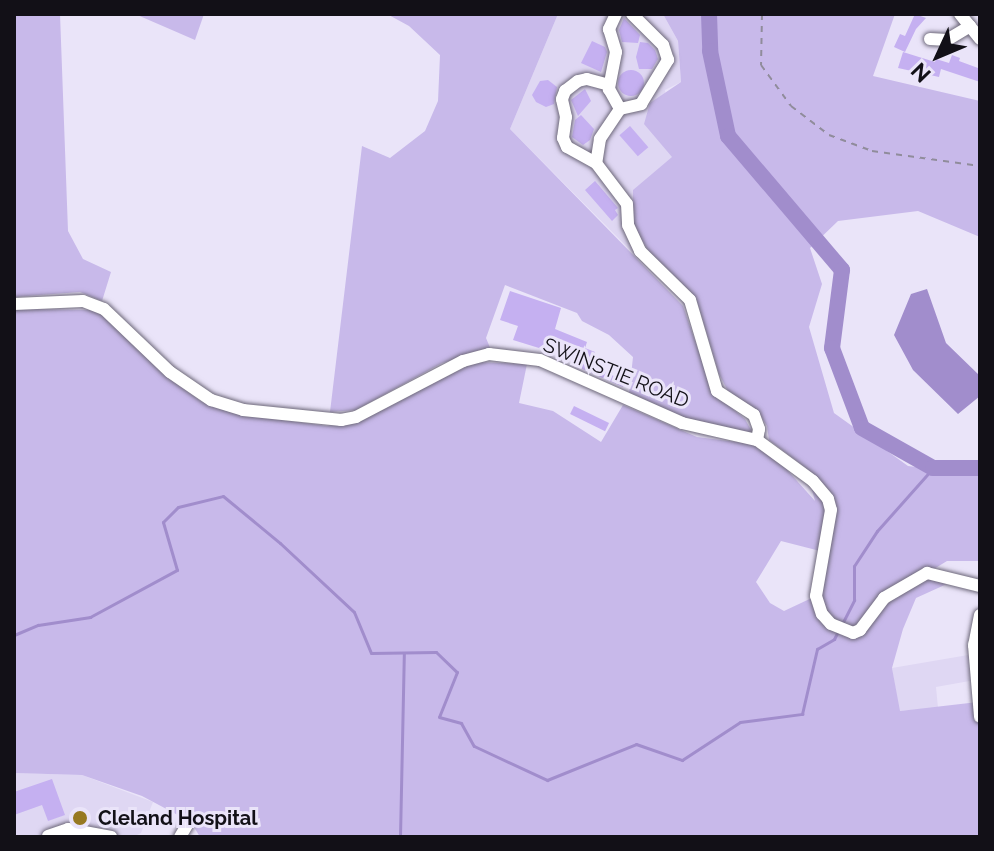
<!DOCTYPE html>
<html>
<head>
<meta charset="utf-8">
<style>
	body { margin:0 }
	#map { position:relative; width:994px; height:851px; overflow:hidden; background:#eae4f9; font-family:Raleway,sans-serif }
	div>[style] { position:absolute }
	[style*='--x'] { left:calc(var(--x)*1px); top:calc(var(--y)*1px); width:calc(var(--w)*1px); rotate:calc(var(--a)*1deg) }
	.built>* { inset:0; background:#dfd7f3 }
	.green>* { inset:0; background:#c8b9ea }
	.water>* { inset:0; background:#a18dcc }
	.stream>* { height:3px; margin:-1.5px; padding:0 1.5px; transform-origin:1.5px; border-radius:1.5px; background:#a18dcc }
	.river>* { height:16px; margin:-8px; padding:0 8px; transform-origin:8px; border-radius:8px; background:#a18dcc }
	.building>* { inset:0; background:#c5b0f1; transform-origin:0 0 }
	.round { border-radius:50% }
	.path>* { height:2px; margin-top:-1px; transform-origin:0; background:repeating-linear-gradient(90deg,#908c9b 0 6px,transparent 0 12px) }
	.roads { filter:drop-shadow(0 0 2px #6d6879) drop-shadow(0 0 2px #6d6879) }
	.minor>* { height:12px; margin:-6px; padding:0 6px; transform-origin:6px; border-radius:6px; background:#fff }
	.dots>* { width:22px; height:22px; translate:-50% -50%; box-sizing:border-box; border:4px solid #eae4f9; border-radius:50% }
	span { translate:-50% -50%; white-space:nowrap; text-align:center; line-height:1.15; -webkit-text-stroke:6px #eae4f9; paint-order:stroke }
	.street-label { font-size:20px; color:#121017 }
	.poi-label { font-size:20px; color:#121017; font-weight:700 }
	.left { translate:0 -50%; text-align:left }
	.frame { position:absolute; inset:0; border:16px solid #121017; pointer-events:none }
	.north { position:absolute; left:898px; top:16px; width:80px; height:80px; -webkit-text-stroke:6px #eae4f9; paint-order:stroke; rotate:226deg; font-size:22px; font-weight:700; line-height:32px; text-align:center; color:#121017 }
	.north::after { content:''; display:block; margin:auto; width:28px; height:36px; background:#121017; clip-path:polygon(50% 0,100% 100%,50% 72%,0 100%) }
</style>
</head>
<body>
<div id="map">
	<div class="built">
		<div style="clip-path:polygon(558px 14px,663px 14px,678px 41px,681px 82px,665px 90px,673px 157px,652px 256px,644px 264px,510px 129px)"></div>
		<div style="clip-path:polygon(974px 654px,975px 680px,936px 687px,938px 708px,899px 711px,892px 668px)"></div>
		<div style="clip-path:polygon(14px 773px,82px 775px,153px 802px,141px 833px,133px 837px,14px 837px)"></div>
	</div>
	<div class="green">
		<div style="clip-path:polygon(14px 14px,60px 14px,68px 231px,83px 259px,111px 272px,102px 301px,80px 292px,14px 297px)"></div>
		<div style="clip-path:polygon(135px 14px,204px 14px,195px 40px)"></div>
		<div style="clip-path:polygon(387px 14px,558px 14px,510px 129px,683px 306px,713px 393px,745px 419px,751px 430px,748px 435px,668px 413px,629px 394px,633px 357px,609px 335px,582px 321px,577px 313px,505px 285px,486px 338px,491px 350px,442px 363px,356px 410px,330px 412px,362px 146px,390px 158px,425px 131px,438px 101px,440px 55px,409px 26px)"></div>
		<div style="clip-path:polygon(evenodd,663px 14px,895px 14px,873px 76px,980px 101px,980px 237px,918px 211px,838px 221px,810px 248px,822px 284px,809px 327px,834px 413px,908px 466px,980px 475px,980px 561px,947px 561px,929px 572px,949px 583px,916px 598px,903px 629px,892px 668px,900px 711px,978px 702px,980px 672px,980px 837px,200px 837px,191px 822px,142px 796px,82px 775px,14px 773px,14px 309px,93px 310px,111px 321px,145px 352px,165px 376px,202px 402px,233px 413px,327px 426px,353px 422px,476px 362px,527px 364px,519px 403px,553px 411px,601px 442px,623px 405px,697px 437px,752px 444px,781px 463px,815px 501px,806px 468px,769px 440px,767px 426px,757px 410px,730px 395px,719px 374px,696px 298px,652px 256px,633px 226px,633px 190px,672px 157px,644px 124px,650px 103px,681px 82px,678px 41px,663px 14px,781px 541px,824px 552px,816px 596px,784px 611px,770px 603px,756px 582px,781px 541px)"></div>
	</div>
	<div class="water">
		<div style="clip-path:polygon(927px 289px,946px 343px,980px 376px,980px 396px,958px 414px,913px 370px,894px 335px,911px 294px)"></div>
	</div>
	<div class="stream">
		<div style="--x:842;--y:624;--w:27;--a:-63"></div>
		<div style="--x:854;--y:600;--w:34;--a:-90"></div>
		<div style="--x:854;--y:566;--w:42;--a:-56.7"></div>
		<div style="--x:877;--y:531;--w:84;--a:-48.4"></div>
		<div style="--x:14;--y:635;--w:26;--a:-23"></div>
		<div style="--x:38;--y:625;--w:53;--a:-8.7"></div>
		<div style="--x:90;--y:617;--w:99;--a:-28.4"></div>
		<div style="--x:177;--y:570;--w:50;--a:-106.3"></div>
		<div style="--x:163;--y:522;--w:21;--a:-45"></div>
		<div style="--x:178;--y:507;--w:46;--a:-13.7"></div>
		<div style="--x:223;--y:496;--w:74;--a:39.5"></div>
		<div style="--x:280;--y:543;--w:101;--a:43"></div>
		<div style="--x:354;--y:612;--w:44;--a:67.5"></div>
		<div style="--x:371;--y:653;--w:65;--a:-0.9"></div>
		<div style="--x:436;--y:652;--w:29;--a:44"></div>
		<div style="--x:457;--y:672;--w:48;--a:111.8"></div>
		<div style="--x:439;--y:717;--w:23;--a:15"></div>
		<div style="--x:461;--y:723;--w:26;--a:61"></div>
		<div style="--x:474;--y:746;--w:81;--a:25"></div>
		<div style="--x:547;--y:780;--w:96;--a:-22"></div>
		<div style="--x:636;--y:744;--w:49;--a:19.2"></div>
		<div style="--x:682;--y:760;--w:69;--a:-33.2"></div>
		<div style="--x:740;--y:722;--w:63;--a:-7.4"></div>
		<div style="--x:802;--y:714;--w:67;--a:-77"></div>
		<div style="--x:817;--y:649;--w:20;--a:-30"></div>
		<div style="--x:834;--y:639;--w:9;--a:-63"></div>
		<div style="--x:400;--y:837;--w:184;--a:-88.8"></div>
	</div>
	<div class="river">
		<div style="--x:709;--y:14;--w:37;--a:88"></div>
		<div style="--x:710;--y:51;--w:87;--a:78"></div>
		<div style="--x:728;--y:136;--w:176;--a:49.6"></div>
		<div style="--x:842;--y:270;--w:79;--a:97.3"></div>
		<div style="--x:832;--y:348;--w:85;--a:69.4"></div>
		<div style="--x:862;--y:428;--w:81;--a:29.4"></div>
		<div style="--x:933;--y:468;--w:47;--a:0"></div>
	</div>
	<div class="building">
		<div style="clip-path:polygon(915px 14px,926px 18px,916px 29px,905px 52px,894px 47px,900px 34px,905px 36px)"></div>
		<div style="clip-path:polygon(624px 18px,640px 35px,638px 43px,622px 42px,619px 30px)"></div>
		<div style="clip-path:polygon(592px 41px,605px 47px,607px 52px,601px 72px,581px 63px)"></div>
		<div style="clip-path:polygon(640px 42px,648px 43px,655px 50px,658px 59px,652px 69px,639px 69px,636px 57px)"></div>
		<div style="clip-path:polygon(903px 52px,935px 62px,936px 59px,949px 63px,952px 55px,960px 58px,959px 61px,978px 68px,980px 82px,941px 69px,939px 77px,898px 68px)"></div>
		<div class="round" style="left:618px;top:70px;width:26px;height:26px"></div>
		<div style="clip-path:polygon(540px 81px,548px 80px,557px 87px,554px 104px,546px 107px,536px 102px,532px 95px)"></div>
		<div style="clip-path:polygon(585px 89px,591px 101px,578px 116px,571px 100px)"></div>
		<div style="clip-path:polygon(581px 115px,594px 129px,590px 140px,583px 145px,572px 137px,575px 120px)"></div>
		<div style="left:630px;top:126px;width:28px;height:14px;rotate:49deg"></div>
		<div style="clip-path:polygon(595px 181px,618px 208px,615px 210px,618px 215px,612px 221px,585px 190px)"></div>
		<div style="clip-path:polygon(510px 291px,561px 308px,555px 329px,587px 342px,585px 348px,595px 352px,590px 363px,625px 382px,623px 387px,571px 364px,576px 352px,555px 344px,552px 352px,513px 340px,518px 326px,500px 320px)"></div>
		<div style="left:574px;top:406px;width:39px;height:9px;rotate:26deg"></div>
		<div style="clip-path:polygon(52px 779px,65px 815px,48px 821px,42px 805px,14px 815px,14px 792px)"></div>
	</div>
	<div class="path">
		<div style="--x:762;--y:14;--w:51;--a:91.1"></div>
		<div style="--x:761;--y:65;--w:51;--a:53.8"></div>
		<div style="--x:791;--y:106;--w:48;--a:37.3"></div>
		<div style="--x:829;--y:135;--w:46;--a:20.4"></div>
		<div style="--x:872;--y:151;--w:109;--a:7.9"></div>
	</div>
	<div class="roads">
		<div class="minor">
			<div style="--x:616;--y:14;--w:17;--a:115"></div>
			<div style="--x:609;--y:29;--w:24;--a:73"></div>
			<div style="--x:616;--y:52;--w:38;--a:101"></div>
			<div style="--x:609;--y:89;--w:23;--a:61"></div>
			<div style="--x:960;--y:14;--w:32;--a:51"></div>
			<div style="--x:930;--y:39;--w:17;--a:3"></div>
			<div style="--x:947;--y:40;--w:27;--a:-31"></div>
			<div style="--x:620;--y:109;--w:36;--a:124"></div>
			<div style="--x:600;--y:139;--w:24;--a:99"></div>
			<div style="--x:596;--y:163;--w:51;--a:52.9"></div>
			<div style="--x:627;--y:204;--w:21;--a:87"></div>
			<div style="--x:628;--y:225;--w:29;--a:65"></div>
			<div style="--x:640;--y:251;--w:70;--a:44.4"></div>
			<div style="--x:690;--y:300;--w:95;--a:73.5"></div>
			<div style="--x:717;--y:391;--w:44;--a:33"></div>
			<div style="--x:754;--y:415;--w:15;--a:70"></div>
			<div style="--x:759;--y:429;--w:11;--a:100"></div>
			<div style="--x:620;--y:109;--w:22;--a:-13"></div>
			<div style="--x:641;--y:104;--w:52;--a:-58.5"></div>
			<div style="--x:668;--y:60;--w:16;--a:-108"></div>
			<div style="--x:663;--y:45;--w:44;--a:-135"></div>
			<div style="--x:596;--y:163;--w:33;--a:-151"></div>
			<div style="--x:567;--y:147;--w:10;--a:-114"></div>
			<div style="--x:563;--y:138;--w:21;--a:-82"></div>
			<div style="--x:566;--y:117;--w:18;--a:-103"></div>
			<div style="--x:562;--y:99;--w:9;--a:-69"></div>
			<div style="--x:565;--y:91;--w:16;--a:-38"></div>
			<div style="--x:578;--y:81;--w:9;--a:-13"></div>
			<div style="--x:587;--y:79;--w:23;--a:15"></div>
			<div style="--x:14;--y:304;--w:69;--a:-2.5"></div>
			<div style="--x:83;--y:301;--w:22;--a:21"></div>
			<div style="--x:104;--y:309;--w:91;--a:43.7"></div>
			<div style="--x:170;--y:372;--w:50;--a:34.3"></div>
			<div style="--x:211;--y:400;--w:34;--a:17"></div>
			<div style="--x:243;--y:410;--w:99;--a:5.8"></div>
			<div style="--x:341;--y:420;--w:15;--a:-11"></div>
			<div style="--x:356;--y:417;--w:121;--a:-27.6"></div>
			<div style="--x:463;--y:361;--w:27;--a:-15"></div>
			<div style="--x:489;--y:354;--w:51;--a:6.7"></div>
			<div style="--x:540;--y:360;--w:155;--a:23.9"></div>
			<div style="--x:682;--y:423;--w:77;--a:12.8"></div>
			<div style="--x:757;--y:440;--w:69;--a:36.2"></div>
			<div style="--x:813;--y:481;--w:23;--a:50"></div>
			<div style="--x:828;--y:499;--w:11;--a:75"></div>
			<div style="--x:831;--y:510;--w:87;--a:99.9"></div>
			<div style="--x:816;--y:596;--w:19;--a:72"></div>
			<div style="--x:822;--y:614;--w:13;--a:48"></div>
			<div style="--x:831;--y:624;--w:24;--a:22"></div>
			<div style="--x:853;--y:633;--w:8;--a:-23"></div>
			<div style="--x:860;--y:630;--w:40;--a:-53"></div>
			<div style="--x:884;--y:598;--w:50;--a:-30.2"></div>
			<div style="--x:927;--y:573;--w:55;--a:13.8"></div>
			<div style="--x:980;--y:615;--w:31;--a:101"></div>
			<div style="--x:974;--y:645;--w:72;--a:85.2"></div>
			<div style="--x:48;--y:836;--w:21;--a:-19"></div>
			<div style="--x:68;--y:829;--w:44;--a:10.5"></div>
			<div style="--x:180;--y:837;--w:14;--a:-60"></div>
		</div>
	</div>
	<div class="dots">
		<div style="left:80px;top:818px;background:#977921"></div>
	</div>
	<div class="street-label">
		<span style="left:616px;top:373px;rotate:22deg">SWINSTIE ROAD</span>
	</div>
	<div class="poi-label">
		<span class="left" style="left:98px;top:818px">Cleland Hospital</span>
	</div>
	<div class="frame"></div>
	<div class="north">N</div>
</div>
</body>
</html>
